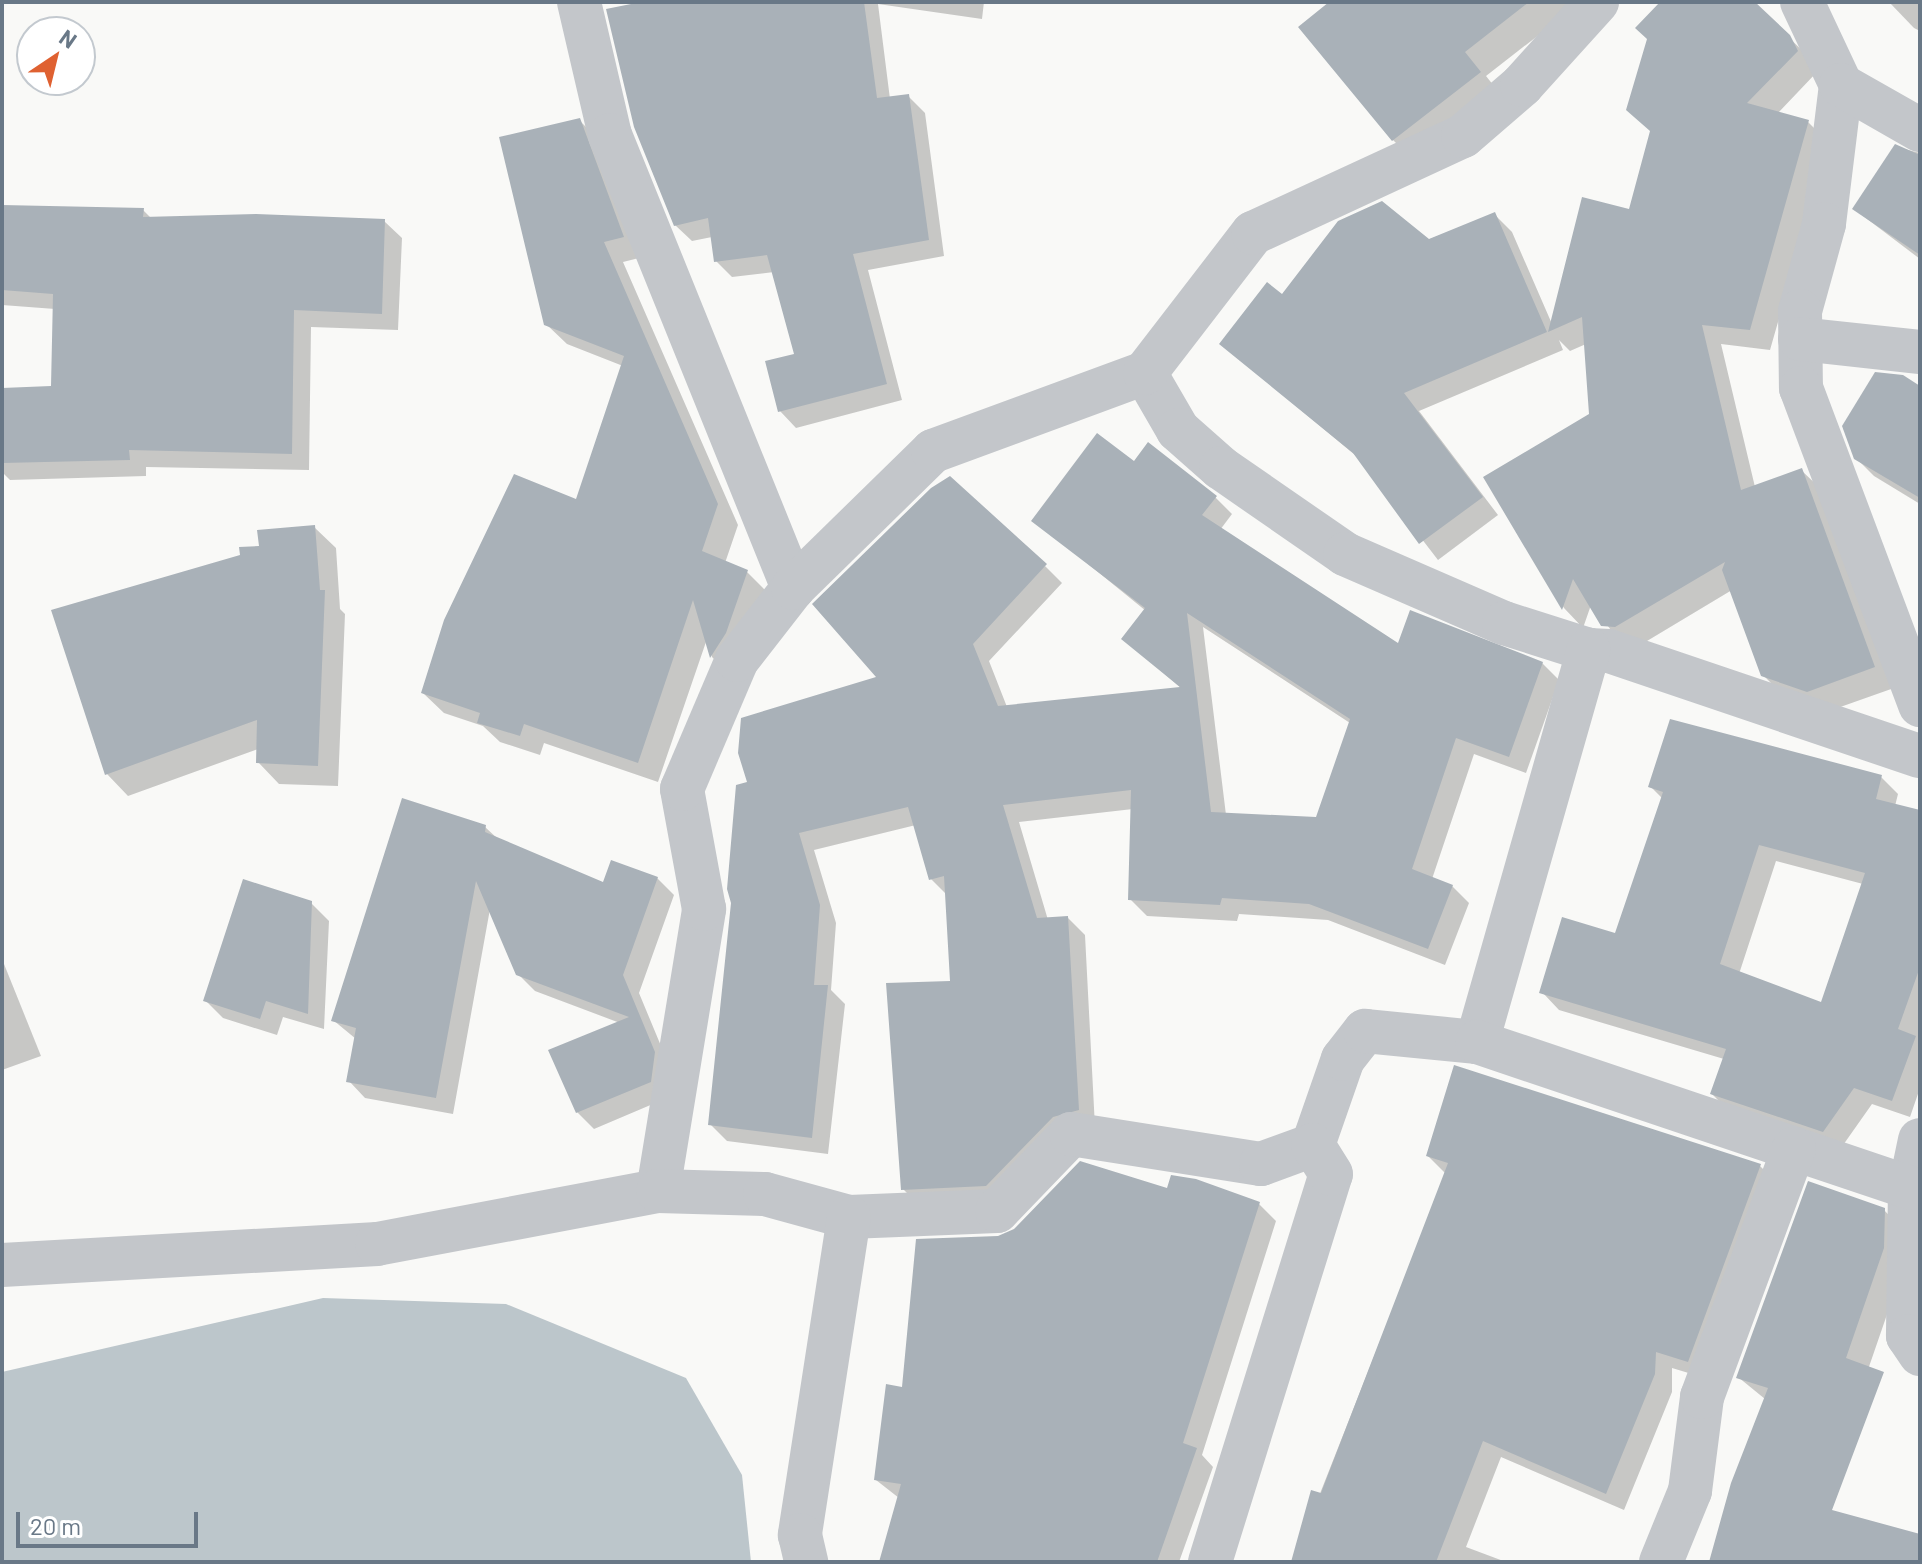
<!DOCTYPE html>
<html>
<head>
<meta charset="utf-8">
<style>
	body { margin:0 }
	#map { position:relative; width:1922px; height:1564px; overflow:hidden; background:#f9f9f7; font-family:Barlow,sans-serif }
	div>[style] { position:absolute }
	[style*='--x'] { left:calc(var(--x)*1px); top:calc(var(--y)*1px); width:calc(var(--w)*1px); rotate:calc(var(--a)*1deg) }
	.water>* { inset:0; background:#bcc6cb }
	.shadow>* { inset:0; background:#0003 }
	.building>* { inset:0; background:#a9b1b8 }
	.minor>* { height:44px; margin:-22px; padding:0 22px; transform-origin:22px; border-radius:22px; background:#c3c6ca }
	span { translate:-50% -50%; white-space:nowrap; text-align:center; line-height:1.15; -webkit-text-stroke:8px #fff; paint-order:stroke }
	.frame { position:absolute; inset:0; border:4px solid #697887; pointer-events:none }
	.north { position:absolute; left:16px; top:16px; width:80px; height:80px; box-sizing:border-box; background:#fff; border:2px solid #c3c9cf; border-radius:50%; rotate:35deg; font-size:22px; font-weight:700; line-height:32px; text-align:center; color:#697887 }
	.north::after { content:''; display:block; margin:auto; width:28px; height:36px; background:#df6131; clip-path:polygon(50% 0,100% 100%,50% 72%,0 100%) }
	.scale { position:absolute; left:16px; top:1512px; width:182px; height:36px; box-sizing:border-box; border:4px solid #697887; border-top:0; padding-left:10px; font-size:24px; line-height:28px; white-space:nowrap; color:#697887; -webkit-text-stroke:6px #fff; paint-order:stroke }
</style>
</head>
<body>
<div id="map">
	<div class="water">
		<div style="clip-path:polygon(323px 1298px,506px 1304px,686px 1378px,742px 1475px,751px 1562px,2px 1562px,2px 1372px)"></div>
	</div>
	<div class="shadow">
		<div style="clip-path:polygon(652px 2px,984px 2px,982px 19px,878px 4px,890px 99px,908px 96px,925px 113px,944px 256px,868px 270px,902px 400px,796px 428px,780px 411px,796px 356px,774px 272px,732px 277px,716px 261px,712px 237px,692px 241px,675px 225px)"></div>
		<div style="clip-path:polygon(1332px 2px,1581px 2px,1486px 76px,1502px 96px,1416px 163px,1393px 140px)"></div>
		<div style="clip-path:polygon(1663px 2px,1752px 2px,1810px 58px,1817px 72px,1777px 114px,1808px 122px,1829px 143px,1770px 350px,1721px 344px,1755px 487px,1801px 470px,1822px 490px,1894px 688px,1829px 711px,1784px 696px,1763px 675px,1732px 590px,1637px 647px,1623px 645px,1591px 605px,1583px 628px,1564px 608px,1486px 478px,1591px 415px,1586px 344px,1570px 351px,1559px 340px,1563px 350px,1419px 411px,1498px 515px,1438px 560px,1361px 460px,1221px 344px,1282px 297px,1494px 214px,1512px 232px,1552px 324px,1631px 211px,1652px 132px)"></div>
		<div style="clip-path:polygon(1889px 2px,1920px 2px,1920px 31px,1914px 28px)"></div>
		<div style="clip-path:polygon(580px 121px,600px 141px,643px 257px,623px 262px,738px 525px,725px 563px,747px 572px,767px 592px,732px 677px,712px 657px,707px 639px,658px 782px,544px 743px,540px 755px,500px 742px,483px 726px,444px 713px,423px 693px,577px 502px,623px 366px,567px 344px,546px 324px)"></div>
		<div style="clip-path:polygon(1896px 147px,1920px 153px,1920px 259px,1854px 209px)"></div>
		<div style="clip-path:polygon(2px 207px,143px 210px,152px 219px,384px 221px,402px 238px,398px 330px,311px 327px,309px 470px,146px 467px,146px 476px,10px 480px,2px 472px,2px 390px,53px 388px,55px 309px,2px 305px)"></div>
		<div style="clip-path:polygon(1920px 388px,1920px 504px,1874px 476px,1856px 458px)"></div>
		<div style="clip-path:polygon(evenodd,1135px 464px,1215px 497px,1232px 514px,1220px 530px,1399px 646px,1542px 663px,1559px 680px,1526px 773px,1474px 754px,1432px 879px,1452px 886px,1469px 903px,1445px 965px,1328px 920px,1239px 914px,1237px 921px,1147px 916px,1130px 899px,1133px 809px,1019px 822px,1048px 920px,1068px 918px,1085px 935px,1095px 1127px,1003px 1203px,920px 1206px,903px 1189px,953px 983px,947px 895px,931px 879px,916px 825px,814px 850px,836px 923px,831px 990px,845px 1004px,828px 1154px,727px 1141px,710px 1124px,749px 783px,879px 678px,1045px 566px,1062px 583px,989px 661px,1007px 707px,1182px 689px,1123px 638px,1146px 611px,1034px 520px,1135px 464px,1203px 627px,1350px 723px,1317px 819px,1226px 815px,1203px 627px)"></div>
		<div style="clip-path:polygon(314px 527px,336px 548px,340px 609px,345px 614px,338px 786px,279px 784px,258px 762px,258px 749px,128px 796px,107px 774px,242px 556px)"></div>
		<div style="clip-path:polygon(evenodd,1881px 777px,1898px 794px,1895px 806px,1920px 812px,1920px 1088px,1910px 1117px,1872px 1104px,1841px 1148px,1729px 1111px,1712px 1094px,1724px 1059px,1559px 1010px,1542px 992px,1617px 935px,1662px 798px,1650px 786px,1881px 777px,1776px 861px,1863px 884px,1823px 1005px,1739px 974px,1776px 861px)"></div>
		<div style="clip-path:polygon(485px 827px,498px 839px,605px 884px,657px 878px,674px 895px,639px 993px,671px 1070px,667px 1098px,594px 1129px,577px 1112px,620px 1023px,535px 991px,518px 974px,490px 909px,453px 1114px,365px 1098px,349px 1081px,356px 1039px,333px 1020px)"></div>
		<div style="clip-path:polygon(311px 903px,329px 921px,324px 1029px,283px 1017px,277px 1035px,223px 1018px,206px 1001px)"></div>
		<div style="clip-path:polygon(2px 959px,41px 1056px,2px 1070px)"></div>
		<div style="clip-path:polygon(1455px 1067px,1760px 1166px,1777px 1183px,1705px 1378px,1672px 1368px,1672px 1392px,1624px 1510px,1501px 1457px,1466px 1547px,1506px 1562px,1293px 1562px,1446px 1174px,1428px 1156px)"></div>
		<div style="clip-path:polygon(1168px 1190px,1259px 1204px,1276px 1221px,1202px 1455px,1213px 1467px,1179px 1562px,881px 1562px,899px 1498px,876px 1480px,904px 1389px,998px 1238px)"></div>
		<div style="clip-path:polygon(1884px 1210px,1903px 1230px,1903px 1268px,1820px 1509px,1920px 1535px,1920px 1562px,1722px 1562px,1765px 1399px,1738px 1377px)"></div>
	</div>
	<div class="building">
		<div style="clip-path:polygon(641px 2px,864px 2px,877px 98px,909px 94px,929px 240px,853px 254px,887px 384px,778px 412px,765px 361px,794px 354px,767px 255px,714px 262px,708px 218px,674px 226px,634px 127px,606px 9px)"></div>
		<div style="clip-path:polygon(1329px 2px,1529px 2px,1465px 52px,1481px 72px,1392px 141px,1298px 27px)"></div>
		<div style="clip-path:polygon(1660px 2px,1755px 2px,1790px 35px,1798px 51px,1747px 103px,1809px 120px,1750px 330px,1702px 325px,1741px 490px,1802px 468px,1875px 667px,1807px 692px,1761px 676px,1722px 570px,1725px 562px,1615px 627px,1601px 626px,1573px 579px,1562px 610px,1483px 477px,1589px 414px,1582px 317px,1548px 332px,1582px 197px,1629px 209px,1650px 131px,1626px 110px,1647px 39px,1635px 28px)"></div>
		<div style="clip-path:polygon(580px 118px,624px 237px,604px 242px,718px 504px,702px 551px,748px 570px,726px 633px,710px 658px,693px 600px,638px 763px,524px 724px,520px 736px,477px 723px,480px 713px,421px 693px,444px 620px,514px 474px,576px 499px,624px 356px,544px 325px,499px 137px)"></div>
		<div style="clip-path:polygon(1895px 144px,1920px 155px,1920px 255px,1852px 209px)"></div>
		<div style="clip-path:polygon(1382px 201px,1429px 239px,1495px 212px,1547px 332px,1404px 393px,1483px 497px,1419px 544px,1353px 453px,1219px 344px,1267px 282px,1282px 294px,1338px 221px)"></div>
		<div style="clip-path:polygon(2px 205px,144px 208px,143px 217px,256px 214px,385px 219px,382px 314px,294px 310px,292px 454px,129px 450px,130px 460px,2px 463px,2px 388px,51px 386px,53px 294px,2px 290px)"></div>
		<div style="clip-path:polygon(1875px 372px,1903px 375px,1920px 386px,1920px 498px,1854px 459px,1842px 426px)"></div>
		<div style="clip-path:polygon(evenodd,1097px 433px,1134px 461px,1148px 442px,1217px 496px,1202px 515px,1398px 643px,1410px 610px,1543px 662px,1509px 757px,1456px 738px,1412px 869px,1453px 885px,1428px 949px,1309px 904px,1222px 898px,1220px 905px,1128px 900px,1131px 790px,1003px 805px,1037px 918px,1068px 916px,1079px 1110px,1053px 1117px,986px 1186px,901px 1190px,886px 983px,950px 981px,944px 876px,929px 880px,908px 807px,799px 833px,820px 905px,814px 985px,828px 985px,812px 1138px,708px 1125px,731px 903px,727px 889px,736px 785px,747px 782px,738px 753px,741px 718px,876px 677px,812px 604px,931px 488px,950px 476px,1047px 564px,973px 644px,998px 706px,1180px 687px,1121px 639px,1145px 608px,1031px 521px,1097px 433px,1187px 613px,1350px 719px,1316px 817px,1211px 812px,1187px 613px)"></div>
		<div style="clip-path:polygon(315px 525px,320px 590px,325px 590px,318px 766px,256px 763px,257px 720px,105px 775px,51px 610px,240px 555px,239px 547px,259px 546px,257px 530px)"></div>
		<div style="clip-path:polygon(evenodd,1670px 719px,1882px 775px,1876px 799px,1920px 810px,1920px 967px,1898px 1029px,1916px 1036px,1892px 1101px,1854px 1088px,1823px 1132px,1710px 1094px,1726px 1049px,1539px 993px,1562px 917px,1615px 933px,1663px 792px,1648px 787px,1670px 719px,1759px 845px,1865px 873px,1821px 1002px,1720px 964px,1759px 845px)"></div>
		<div style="clip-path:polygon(402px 798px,486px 825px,485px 832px,603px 882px,611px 860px,658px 877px,623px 975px,655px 1052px,651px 1082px,576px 1113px,548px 1050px,629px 1017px,516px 975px,476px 881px,436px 1098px,346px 1082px,356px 1028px,331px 1021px)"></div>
		<div style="clip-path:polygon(243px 879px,312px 901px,308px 1014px,266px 1001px,260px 1019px,203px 1001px)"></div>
		<div style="clip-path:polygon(1454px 1065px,1761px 1164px,1688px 1362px,1656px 1352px,1655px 1374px,1606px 1494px,1483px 1441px,1436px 1562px,1291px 1562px,1311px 1490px,1321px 1493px,1448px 1163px,1426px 1156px)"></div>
		<div style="clip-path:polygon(1080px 1161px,1167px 1188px,1171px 1175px,1196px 1179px,1260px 1202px,1183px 1443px,1197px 1448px,1157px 1562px,879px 1562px,901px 1484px,874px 1480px,886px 1384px,902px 1387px,916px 1239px,998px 1236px,1014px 1229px)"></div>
		<div style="clip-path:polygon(1808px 1181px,1885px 1208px,1884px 1248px,1846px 1358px,1884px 1372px,1832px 1510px,1920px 1534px,1920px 1562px,1709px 1562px,1731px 1483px,1768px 1388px,1736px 1378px)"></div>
	</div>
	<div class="minor">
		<div style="--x:579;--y:2;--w:137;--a:76.9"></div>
		<div style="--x:610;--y:135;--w:489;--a:68"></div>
		<div style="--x:1802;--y:2;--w:92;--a:64.8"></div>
		<div style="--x:1841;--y:85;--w:140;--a:97"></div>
		<div style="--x:1824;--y:224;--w:90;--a:105.4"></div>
		<div style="--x:1800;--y:311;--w:77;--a:89.3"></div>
		<div style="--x:1801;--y:388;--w:339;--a:69.4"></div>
		<div style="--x:1841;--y:85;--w:91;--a:29.7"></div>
		<div style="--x:1800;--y:339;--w:121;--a:6.2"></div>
		<div style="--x:1145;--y:373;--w:66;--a:59.9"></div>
		<div style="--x:1178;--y:430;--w:57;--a:41.5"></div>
		<div style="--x:1221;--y:468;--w:151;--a:34.7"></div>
		<div style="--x:1345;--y:554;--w:173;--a:23.5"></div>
		<div style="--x:1504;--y:623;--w:89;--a:17.6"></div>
		<div style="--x:1589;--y:650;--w:20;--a:3"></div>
		<div style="--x:1609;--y:651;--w:328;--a:18.7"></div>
		<div style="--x:1477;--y:1042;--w:408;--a:-74.1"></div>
		<div style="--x:1920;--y:1140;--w:49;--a:101.8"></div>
		<div style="--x:1910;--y:1188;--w:148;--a:90.8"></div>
		<div style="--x:1908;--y:1336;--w:22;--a:56"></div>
		<div style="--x:1313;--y:1145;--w:91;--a:-70.8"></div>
		<div style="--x:1343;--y:1059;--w:36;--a:-52"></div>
		<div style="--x:1365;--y:1031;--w:113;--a:5.6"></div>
		<div style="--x:1477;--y:1042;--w:457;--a:18.6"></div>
		<div style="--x:658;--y:1191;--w:286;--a:-80.7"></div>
		<div style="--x:704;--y:909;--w:122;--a:-100.4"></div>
		<div style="--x:682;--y:789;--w:140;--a:-66.9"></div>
		<div style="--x:737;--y:660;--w:91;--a:-52.1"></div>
		<div style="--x:793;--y:588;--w:196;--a:-44.4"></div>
		<div style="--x:933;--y:451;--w:226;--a:-20.2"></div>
		<div style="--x:1145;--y:373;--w:177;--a:-52.4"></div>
		<div style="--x:1253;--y:233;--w:231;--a:-24.8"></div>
		<div style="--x:1463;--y:136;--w:78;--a:-40.8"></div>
		<div style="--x:1522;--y:85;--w:112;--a:-47.9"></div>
		<div style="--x:849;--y:1217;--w:148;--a:-2.3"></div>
		<div style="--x:997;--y:1211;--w:107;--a:-46.1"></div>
		<div style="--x:1071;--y:1134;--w:192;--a:9"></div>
		<div style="--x:1261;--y:1164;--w:55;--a:-20.1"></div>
		<div style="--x:2;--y:1265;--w:376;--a:-3.2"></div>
		<div style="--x:377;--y:1244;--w:286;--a:-10.7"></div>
		<div style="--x:658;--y:1191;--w:107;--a:1.6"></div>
		<div style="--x:765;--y:1194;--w:87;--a:15.3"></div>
		<div style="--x:849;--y:1217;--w:322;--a:98.8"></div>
		<div style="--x:800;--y:1535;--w:28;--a:77"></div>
		<div style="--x:1210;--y:1562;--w:406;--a:-72.7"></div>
		<div style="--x:1331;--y:1174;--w:34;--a:-122"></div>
		<div style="--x:1661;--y:1562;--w:77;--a:-67.8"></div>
		<div style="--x:1690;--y:1491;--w:95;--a:-82.7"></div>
		<div style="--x:1702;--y:1397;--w:265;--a:-69.7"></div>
	</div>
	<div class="frame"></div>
	<div class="north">N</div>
	<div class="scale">20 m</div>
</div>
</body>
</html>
